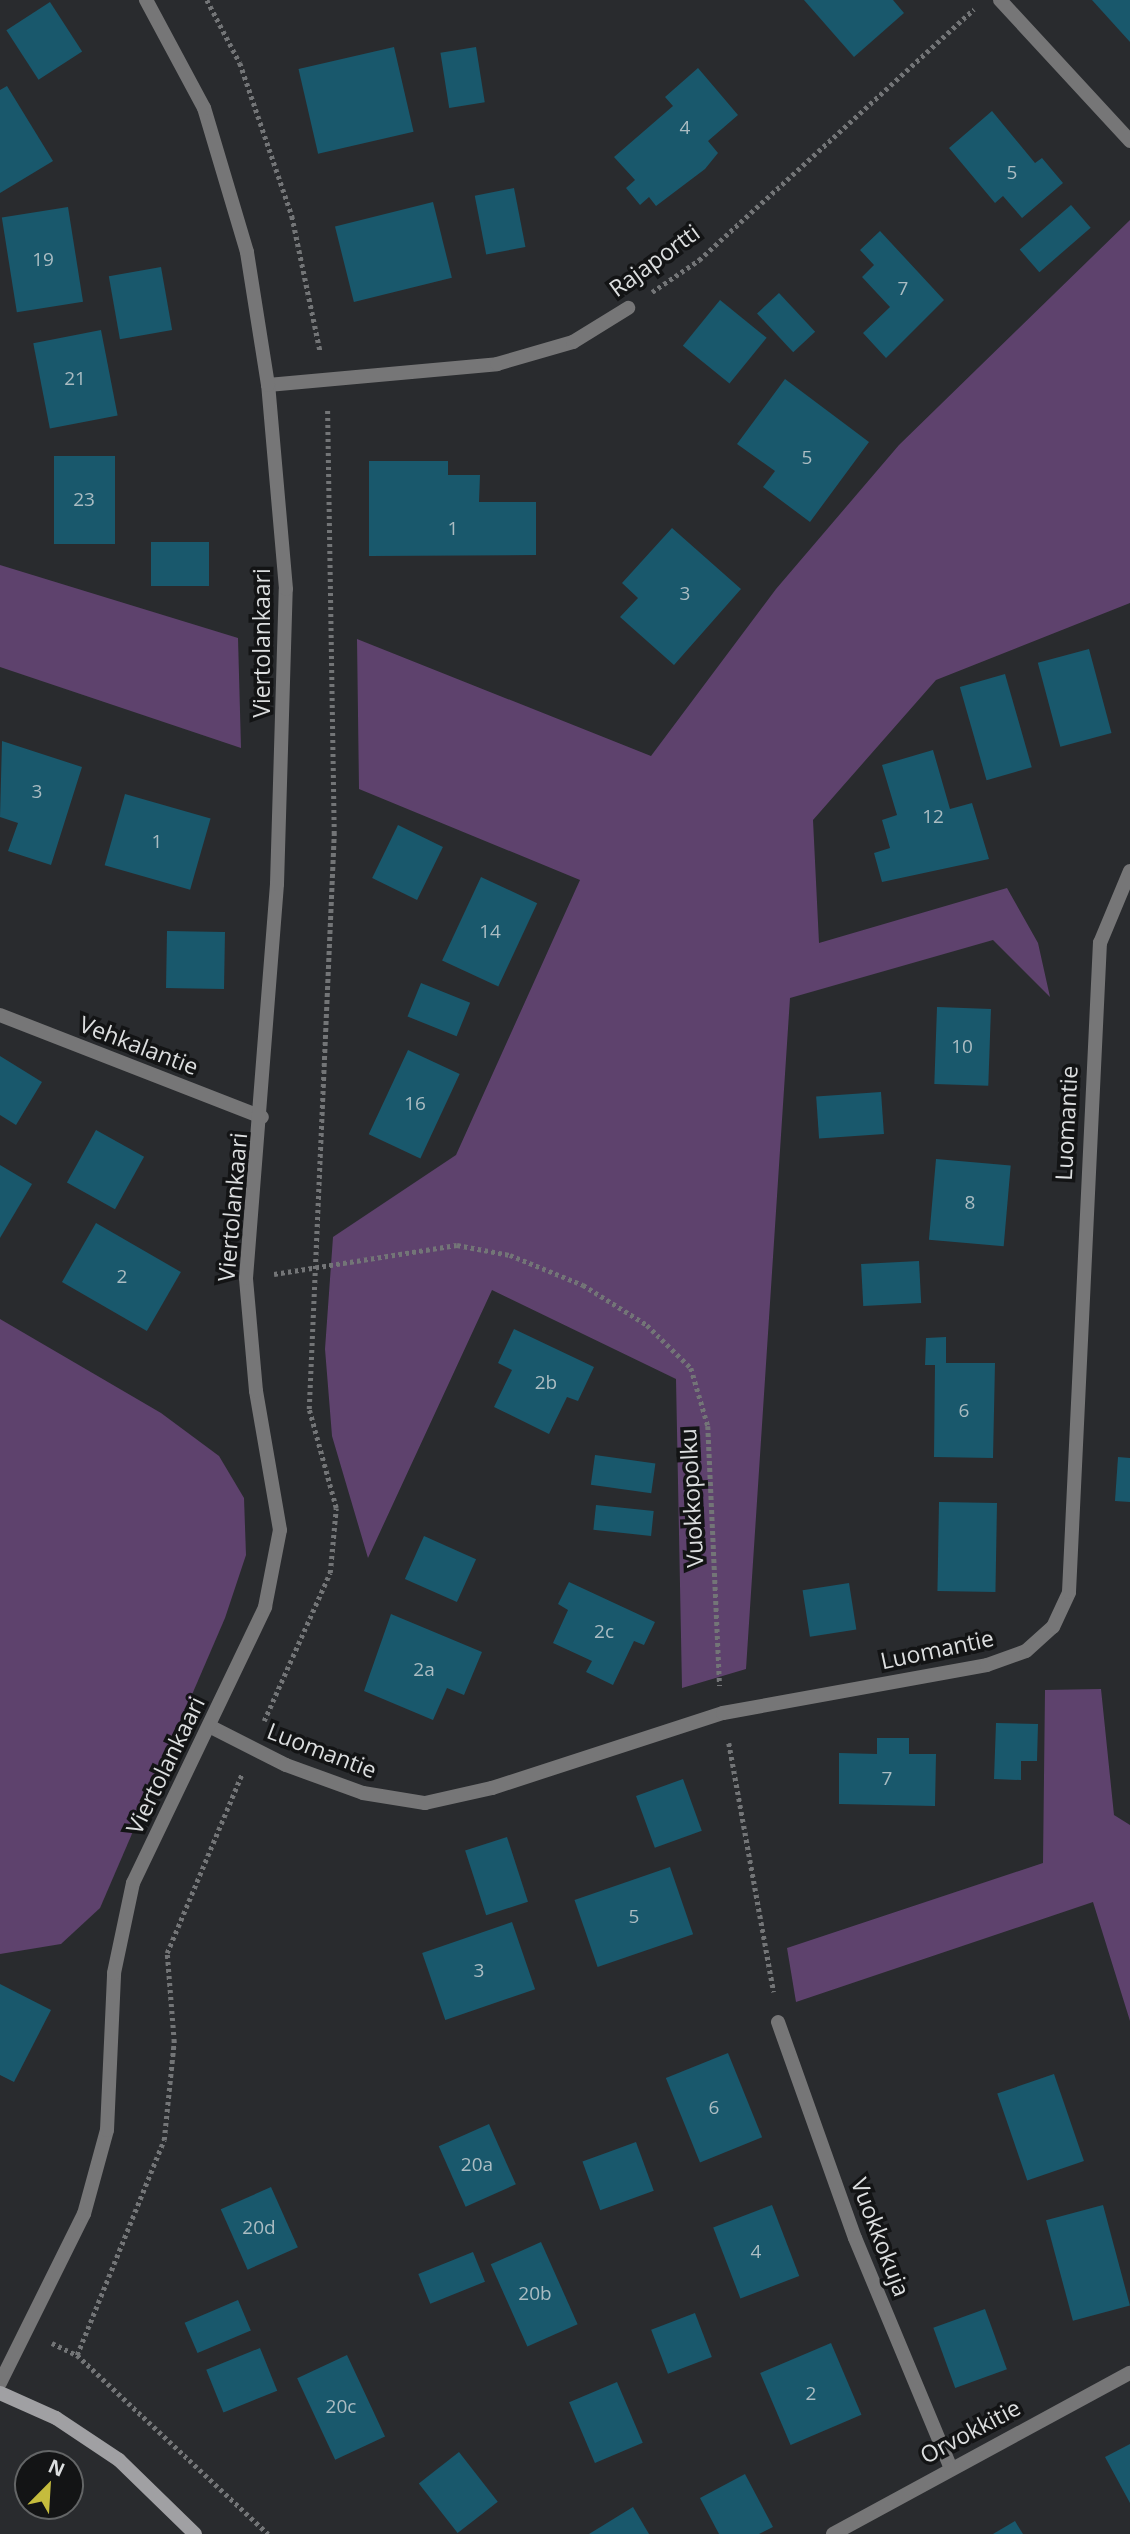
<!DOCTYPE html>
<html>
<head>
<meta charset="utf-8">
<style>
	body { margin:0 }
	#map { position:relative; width:1130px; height:2534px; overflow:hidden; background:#292b2e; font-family:"Open Sans",sans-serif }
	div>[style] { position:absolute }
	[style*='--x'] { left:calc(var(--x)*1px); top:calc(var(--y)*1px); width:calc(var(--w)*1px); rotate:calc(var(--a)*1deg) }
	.green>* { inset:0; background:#5e426d }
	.building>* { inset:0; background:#19586c; transform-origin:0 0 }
	.path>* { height:4.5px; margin-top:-2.25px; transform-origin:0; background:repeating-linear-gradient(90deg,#737577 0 3.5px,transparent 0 7px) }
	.street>* { height:14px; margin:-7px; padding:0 7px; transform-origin:7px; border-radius:7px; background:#767677 }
	.secondary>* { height:14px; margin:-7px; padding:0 7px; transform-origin:7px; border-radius:7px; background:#a0a0a3 }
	span { translate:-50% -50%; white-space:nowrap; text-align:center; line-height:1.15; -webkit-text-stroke:7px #131415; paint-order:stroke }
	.number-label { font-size:19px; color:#abbcc2 }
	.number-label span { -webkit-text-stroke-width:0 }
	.street-label { font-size:23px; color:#dcdedf }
	.north { position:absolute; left:14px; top:2450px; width:70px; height:70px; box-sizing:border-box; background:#131415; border:2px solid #636566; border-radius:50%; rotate:24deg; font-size:19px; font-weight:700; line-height:28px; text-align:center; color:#dcdedf }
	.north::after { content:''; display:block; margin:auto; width:24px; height:32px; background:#c5bc3d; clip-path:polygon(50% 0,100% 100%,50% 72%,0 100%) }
</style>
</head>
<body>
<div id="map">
	<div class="green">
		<div style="clip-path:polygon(1130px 220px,1130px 603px,936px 680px,813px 820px,819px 943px,1007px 888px,1038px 943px,1050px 997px,993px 940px,790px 998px,746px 1669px,682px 1688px,676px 1379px,492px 1290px,368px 1558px,332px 1436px,325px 1349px,333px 1237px,456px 1155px,580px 880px,359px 789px,357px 639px,651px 756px,776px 589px,899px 445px)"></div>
		<div style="clip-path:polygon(0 565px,238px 638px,241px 748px,0 667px)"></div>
		<div style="clip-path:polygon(0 1319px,161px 1413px,219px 1456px,244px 1498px,246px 1555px,225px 1618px,100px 1908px,61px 1944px,0 1954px)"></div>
		<div style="clip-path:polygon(1101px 1689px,1114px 1815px,1130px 1825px,1130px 2021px,1093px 1902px,796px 2002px,787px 1948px,1043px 1863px,1045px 1690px)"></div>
	</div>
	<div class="building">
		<div style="clip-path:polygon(804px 0,893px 0,904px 13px,854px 57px)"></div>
		<div style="clip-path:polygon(1092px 0,1130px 0,1130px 42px)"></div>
		<div style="left:50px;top:2px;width:59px;height:52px;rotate:57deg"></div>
		<div style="left:394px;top:47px;width:87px;height:98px;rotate:77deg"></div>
		<div style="left:476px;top:47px;width:56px;height:36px;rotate:81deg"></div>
		<div style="clip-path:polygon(698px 68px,738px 115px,708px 141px,718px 153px,705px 169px,656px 206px,649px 197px,640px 205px,626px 188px,635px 180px,614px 157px,673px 106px,665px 97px)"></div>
		<div style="clip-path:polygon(7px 86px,53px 161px,0 193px,0 90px)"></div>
		<div style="clip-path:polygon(992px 111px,1035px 163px,1042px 158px,1063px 183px,1022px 218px,1003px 196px,995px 203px,949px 148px)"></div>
		<div style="left:514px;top:188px;width:60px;height:40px;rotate:79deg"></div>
		<div style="left:433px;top:202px;width:78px;height:101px;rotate:76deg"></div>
		<div style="left:1071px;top:205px;width:30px;height:68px;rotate:49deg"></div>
		<div style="left:68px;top:207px;width:96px;height:67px;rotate:81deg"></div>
		<div style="clip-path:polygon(880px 231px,944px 300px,886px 358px,863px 333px,890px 307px,862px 277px,874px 265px,860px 250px)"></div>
		<div style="left:161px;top:267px;width:64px;height:53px;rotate:80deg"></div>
		<div style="left:779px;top:293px;width:53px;height:30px;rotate:47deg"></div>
		<div style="left:720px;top:300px;width:60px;height:59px;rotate:39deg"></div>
		<div style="left:101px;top:330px;width:87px;height:69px;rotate:79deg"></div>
		<div style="clip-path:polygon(785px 379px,869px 442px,810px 522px,763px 487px,775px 471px,737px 444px)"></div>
		<div style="left:54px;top:456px;width:61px;height:88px"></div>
		<div style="clip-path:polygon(369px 461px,448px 461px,448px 475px,480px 475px,479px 502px,536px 502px,536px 555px,369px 556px)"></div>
		<div style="clip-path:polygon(672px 528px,741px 589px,674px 665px,620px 617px,638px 598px,622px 583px)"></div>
		<div style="left:151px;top:542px;width:58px;height:44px"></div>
		<div style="left:1089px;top:649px;width:87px;height:53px;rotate:75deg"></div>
		<div style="left:1005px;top:674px;width:97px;height:47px;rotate:74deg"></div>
		<div style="clip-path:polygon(2px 741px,82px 767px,51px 865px,8px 851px,18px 823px,0 817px)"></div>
		<div style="clip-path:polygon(933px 750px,950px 809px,972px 803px,989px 859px,882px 882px,874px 853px,890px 848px,882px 820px,897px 815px,882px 765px)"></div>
		<div style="left:125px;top:794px;width:89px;height:74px;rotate:16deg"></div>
		<div style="left:398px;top:825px;width:50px;height:59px;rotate:26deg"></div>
		<div style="left:481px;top:877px;width:62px;height:92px;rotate:25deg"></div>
		<div style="left:167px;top:931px;width:58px;height:57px;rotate:1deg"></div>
		<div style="left:421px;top:983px;width:53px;height:36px;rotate:22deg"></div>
		<div style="left:937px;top:1007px;width:54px;height:77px;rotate:2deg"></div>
		<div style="left:408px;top:1050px;width:57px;height:93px;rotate:25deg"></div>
		<div style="clip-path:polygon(0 1056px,42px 1082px,16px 1125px,0 1115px)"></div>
		<div style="left:881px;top:1092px;width:42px;height:65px;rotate:86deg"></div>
		<div style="left:96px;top:1130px;width:55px;height:60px;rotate:29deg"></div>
		<div style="left:936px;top:1159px;width:75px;height:81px;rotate:5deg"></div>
		<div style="clip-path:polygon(0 1165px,32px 1184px,0 1238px)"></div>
		<div style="left:96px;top:1223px;width:98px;height:68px;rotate:30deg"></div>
		<div style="left:919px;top:1261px;width:42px;height:58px;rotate:87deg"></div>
		<div style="clip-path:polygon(514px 1329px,594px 1367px,578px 1401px,567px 1397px,549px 1434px,494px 1407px,512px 1370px,498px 1363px)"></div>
		<div style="clip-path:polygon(946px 1337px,946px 1363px,995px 1363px,993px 1458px,934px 1457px,935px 1365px,925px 1365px,926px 1338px)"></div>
		<div style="left:595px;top:1455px;width:61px;height:30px;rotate:8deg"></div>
		<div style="clip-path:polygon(1118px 1457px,1130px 1458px,1130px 1502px,1115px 1501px)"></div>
		<div style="left:939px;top:1502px;width:58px;height:89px;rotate:1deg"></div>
		<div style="left:596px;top:1505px;width:58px;height:25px;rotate:6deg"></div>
		<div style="left:424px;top:1536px;width:57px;height:47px;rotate:24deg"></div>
		<div style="clip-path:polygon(569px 1582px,655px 1622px,644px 1645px,634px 1641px,613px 1685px,586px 1672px,592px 1661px,553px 1643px,568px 1610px,558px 1604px)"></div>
		<div style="left:849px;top:1583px;width:47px;height:47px;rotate:81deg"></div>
		<div style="clip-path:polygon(391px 1614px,482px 1652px,464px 1695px,447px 1688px,433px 1720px,364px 1691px)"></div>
		<div style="clip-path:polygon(996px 1723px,1038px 1724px,1037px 1761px,1021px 1761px,1021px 1780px,994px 1779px)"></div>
		<div style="clip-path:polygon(877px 1738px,909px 1738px,909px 1754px,936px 1754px,935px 1806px,839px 1804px,839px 1753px,877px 1754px)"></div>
		<div style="left:683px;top:1779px;width:55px;height:50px;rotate:70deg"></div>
		<div style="left:507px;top:1837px;width:68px;height:44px;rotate:72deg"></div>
		<div style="left:670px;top:1867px;width:71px;height:101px;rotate:71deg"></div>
		<div style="left:512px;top:1922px;width:71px;height:95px;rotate:71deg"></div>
		<div style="clip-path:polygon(0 1984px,51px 2010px,14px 2082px,0 2075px)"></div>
		<div style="left:728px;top:2053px;width:91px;height:67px;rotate:68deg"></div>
		<div style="left:1054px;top:2074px;width:92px;height:60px;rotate:71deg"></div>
		<div style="left:489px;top:2124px;width:66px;height:55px;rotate:66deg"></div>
		<div style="left:636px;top:2142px;width:52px;height:57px;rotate:70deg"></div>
		<div style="left:271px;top:2187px;width:66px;height:55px;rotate:66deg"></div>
		<div style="left:772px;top:2205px;width:76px;height:63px;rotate:69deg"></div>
		<div style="left:1103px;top:2205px;width:104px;height:59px;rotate:75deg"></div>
		<div style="left:541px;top:2242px;width:90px;height:55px;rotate:66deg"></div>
		<div style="left:473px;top:2252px;width:32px;height:59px;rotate:68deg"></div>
		<div style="left:238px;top:2300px;width:33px;height:58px;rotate:67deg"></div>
		<div style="left:985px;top:2309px;width:64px;height:55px;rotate:70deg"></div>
		<div style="left:695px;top:2313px;width:47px;height:47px;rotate:69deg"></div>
		<div style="left:831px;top:2343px;width:78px;height:77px;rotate:67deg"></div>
		<div style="left:260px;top:2348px;width:46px;height:58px;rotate:68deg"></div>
		<div style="left:347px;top:2355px;width:90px;height:55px;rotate:65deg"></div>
		<div style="left:617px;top:2382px;width:66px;height:52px;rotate:67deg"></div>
		<div style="clip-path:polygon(1130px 2444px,1130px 2503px,1105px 2457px)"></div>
		<div style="left:459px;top:2452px;width:63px;height:51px;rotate:52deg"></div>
		<div style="clip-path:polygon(745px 2474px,773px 2527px,759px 2534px,719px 2534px,700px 2498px)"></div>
		<div style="clip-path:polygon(633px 2507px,649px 2534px,589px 2534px)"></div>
		<div style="clip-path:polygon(1015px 2521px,1023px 2534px,993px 2534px)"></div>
	</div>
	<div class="path">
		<div style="--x:207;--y:0;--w:71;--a:62.4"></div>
		<div style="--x:240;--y:63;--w:162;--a:71.2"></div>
		<div style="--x:292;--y:216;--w:137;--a:78.2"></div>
		<div style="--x:652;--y:292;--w:57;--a:-34.2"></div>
		<div style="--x:699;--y:260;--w:372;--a:-42.4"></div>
		<div style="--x:274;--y:1274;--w:185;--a:-9"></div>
		<div style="--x:457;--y:1245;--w:54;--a:10.7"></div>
		<div style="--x:510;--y:1255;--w:79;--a:22.3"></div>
		<div style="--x:583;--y:1285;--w:75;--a:32"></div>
		<div style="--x:647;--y:1325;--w:62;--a:44.3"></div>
		<div style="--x:691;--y:1368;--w:60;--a:73.7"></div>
		<div style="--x:708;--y:1426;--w:260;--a:87.4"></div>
		<div style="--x:264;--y:1721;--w:162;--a:-66"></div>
		<div style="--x:330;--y:1573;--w:65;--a:-84.7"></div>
		<div style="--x:336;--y:1508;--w:103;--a:-105.3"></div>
		<div style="--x:309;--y:1409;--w:576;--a:-87.51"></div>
		<div style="--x:334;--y:834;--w:427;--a:-90.9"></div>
		<div style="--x:729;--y:1743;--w:253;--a:79.8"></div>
		<div style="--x:52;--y:2343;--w:28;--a:26"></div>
		<div style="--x:77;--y:2355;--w:262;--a:43.1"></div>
		<div style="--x:77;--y:2355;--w:232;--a:-68"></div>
		<div style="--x:164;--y:2140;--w:99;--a:-84.2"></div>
		<div style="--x:174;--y:2042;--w:89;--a:-94.5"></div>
		<div style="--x:167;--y:1953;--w:194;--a:-67.3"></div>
	</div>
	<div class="street">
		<div style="--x:1000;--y:0;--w:192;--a:47.3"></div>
		<div style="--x:268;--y:385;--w:230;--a:-5.2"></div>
		<div style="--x:497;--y:364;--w:79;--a:-16.1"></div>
		<div style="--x:573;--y:342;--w:65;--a:-31.7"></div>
		<div style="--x:0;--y:1015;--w:281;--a:21.3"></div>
		<div style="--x:211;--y:1727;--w:84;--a:26.9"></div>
		<div style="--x:286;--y:1765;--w:82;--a:20"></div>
		<div style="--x:363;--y:1793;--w:63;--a:9.2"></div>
		<div style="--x:425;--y:1803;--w:69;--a:-12.6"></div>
		<div style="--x:492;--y:1788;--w:243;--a:-18"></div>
		<div style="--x:723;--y:1713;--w:268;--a:-10.3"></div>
		<div style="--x:987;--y:1665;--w:41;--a:-19.7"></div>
		<div style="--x:1026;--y:1651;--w:36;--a:-42"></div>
		<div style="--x:1053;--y:1627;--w:38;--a:-65"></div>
		<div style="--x:1069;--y:1592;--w:650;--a:-87.27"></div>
		<div style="--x:1100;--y:943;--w:78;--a:-67.4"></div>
		<div style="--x:778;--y:2022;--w:229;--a:70.4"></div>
		<div style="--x:855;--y:2238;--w:247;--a:67.4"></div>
		<div style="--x:0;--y:2383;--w:189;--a:-63.6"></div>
		<div style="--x:84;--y:2214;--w:87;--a:-74.7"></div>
		<div style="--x:107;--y:2130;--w:157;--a:-87.4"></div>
		<div style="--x:114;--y:1973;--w:92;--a:-78.1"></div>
		<div style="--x:133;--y:1883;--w:306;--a:-64.4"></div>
		<div style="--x:265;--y:1607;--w:78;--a:-79"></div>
		<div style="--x:280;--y:1530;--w:141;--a:-99.8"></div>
		<div style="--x:256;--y:1391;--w:113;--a:-95.1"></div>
		<div style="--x:246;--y:1278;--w:395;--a:-85.5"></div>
		<div style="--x:277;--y:884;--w:295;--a:-88.3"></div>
		<div style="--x:286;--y:589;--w:205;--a:-95"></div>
		<div style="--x:268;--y:385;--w:135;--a:-99"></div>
		<div style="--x:247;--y:252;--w:150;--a:-106.6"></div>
		<div style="--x:204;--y:108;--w:123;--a:-118.2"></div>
		<div style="--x:833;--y:2534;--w:338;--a:-28.5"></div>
	</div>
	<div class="secondary">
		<div style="--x:0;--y:2393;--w:61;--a:24.1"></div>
		<div style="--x:56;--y:2418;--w:76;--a:33.7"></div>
		<div style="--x:119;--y:2460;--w:106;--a:44.2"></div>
	</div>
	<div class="number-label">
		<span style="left:685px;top:128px">4</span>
		<span style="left:1012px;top:173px">5</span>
		<span style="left:43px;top:260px">19</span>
		<span style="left:903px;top:289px">7</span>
		<span style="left:75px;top:379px">21</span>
		<span style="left:807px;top:458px">5</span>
		<span style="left:84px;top:500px">23</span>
		<span style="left:453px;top:529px">1</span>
		<span style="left:685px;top:594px">3</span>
		<span style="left:37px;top:792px">3</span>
		<span style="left:933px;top:817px">12</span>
		<span style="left:157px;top:842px">1</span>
		<span style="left:490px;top:932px">14</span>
		<span style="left:962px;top:1047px">10</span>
		<span style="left:415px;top:1104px">16</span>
		<span style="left:970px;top:1203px">8</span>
		<span style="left:122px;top:1277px">2</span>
		<span style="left:546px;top:1383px">2b</span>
		<span style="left:964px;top:1411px">6</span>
		<span style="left:604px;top:1632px">2c</span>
		<span style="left:424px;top:1670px">2a</span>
		<span style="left:887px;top:1779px">7</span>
		<span style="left:634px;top:1917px">5</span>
		<span style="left:479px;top:1971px">3</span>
		<span style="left:714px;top:2108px">6</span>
		<span style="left:477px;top:2165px">20a</span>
		<span style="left:259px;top:2228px">20d</span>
		<span style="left:756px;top:2252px">4</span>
		<span style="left:535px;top:2294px">20b</span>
		<span style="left:811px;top:2394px">2</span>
		<span style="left:341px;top:2407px">20c</span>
	</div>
	<div class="street-label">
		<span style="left:654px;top:260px;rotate:-36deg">Rajaportti</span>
		<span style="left:261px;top:643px;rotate:-90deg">Viertolankaari</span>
		<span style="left:139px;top:1045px;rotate:21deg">Vehkalantie</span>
		<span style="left:1066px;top:1123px;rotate:-87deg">Luomantie</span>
		<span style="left:232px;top:1207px;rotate:-85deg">Viertolankaari</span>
		<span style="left:691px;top:1498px;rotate:-93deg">Vuokkopolku</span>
		<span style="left:937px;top:1649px;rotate:-12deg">Luomantie</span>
		<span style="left:322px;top:1750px;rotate:21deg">Luomantie</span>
		<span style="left:165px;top:1765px;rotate:-64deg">Viertolankaari</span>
		<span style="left:881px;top:2237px;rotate:69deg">Vuokkokuja</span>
		<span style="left:970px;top:2431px;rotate:-28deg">Orvokkitie</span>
	</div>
	<div class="north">N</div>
</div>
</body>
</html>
